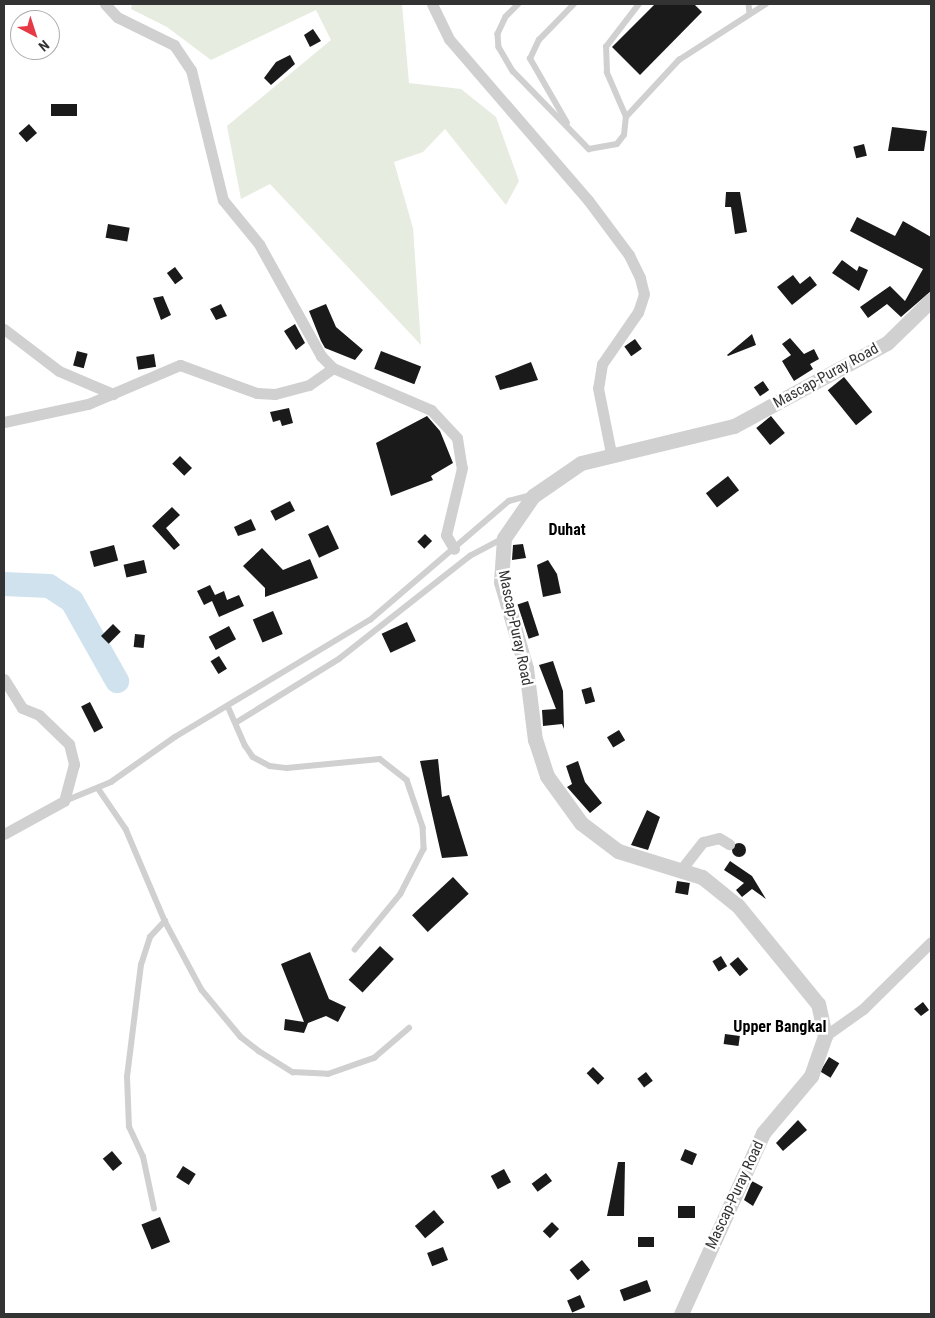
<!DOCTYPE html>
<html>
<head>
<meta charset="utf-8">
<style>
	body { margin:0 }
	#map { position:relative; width:935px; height:1318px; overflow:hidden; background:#fff; font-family:"Roboto Condensed",sans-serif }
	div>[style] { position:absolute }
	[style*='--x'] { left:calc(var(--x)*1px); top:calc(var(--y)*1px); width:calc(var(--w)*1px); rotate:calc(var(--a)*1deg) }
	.green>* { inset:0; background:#e6ecdf }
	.river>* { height:24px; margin:-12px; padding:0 12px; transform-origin:12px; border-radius:12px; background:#cfe2ee }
	.building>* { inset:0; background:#1a1a1a; transform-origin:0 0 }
	.round { border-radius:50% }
	.service>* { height:5.5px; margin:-2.75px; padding:0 2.75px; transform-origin:2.75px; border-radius:2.75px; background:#d0d0d0 }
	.minor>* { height:11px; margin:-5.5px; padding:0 5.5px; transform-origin:5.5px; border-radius:5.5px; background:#d0d0d0 }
	.tertiary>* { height:15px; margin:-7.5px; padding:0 7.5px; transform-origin:7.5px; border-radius:7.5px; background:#d0d0d0 }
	span { translate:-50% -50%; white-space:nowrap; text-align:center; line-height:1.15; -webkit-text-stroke:5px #fff; paint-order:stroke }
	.street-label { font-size:15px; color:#333 }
	.neighbourhood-label { font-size:16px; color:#000; font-weight:700 }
	.frame { position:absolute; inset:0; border:5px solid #333; pointer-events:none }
	.north { position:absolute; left:10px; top:10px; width:50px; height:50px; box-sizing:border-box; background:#fff; border:1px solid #adadad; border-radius:50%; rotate:140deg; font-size:14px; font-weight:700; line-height:20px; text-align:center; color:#333 }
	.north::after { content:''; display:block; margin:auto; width:18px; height:22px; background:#e63946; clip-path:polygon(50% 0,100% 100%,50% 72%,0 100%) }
</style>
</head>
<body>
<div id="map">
	<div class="green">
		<div style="clip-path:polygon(132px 4px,402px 4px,409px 83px,461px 89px,496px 117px,519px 181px,506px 205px,445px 129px,423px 152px,394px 162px,413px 228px,421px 345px,270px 184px,241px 199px,227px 126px,331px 40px,316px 10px,211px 60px,167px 27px,131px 9px)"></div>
	</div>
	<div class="river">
		<div style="--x:4;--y:584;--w:45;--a:2.5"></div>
		<div style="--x:49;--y:586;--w:27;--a:33"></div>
		<div style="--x:72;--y:601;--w:92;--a:60.6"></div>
	</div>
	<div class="building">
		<div style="clip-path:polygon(655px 4px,694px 4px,702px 12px,640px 75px,612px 47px)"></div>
		<div style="clip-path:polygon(313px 29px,321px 41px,310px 47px,304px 35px)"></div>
		<div style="clip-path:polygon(290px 55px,295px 64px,271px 85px,264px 78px,276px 62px)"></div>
		<div style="left:77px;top:104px;width:12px;height:26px;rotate:90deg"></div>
		<div style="left:29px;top:124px;width:12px;height:14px;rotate:48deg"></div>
		<div style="clip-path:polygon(892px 127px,927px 131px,924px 151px,888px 151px)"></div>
		<div style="left:864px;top:144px;width:12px;height:11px;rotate:76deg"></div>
		<div style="clip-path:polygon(726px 192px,740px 192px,747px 232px,735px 234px,731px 207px,725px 207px)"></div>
		<div style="clip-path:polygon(857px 217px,895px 236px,903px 221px,931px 237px,931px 291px,901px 317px,887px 304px,868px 318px,860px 307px,890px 286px,905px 301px,923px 269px,850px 231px)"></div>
		<div style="left:108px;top:224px;width:22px;height:14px;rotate:10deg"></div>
		<div style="clip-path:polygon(842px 260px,857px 271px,859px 266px,868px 270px,859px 291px,832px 273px)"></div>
		<div style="left:175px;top:267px;width:14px;height:10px;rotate:54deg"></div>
		<div style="clip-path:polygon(793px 275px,800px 284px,810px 276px,817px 285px,792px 305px,777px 287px)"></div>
		<div style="clip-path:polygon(163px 296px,171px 315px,161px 320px,153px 298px)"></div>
		<div style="clip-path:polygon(221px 304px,227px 316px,216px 320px,210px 309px)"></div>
		<div style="clip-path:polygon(326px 304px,336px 327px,363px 350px,355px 360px,325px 348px,321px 341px,309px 311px)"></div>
		<div style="clip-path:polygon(295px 324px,305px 343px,296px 350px,284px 331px)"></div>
		<div style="clip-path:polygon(752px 334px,756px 345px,728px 356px,727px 355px)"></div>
		<div style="clip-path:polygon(790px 338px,804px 354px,814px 349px,819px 359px,810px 364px,813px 369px,794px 381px,782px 361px,791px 355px,782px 344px)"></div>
		<div style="left:635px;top:339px;width:12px;height:13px;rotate:55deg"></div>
		<div style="left:77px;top:351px;width:11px;height:15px;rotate:15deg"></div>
		<div style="left:381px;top:351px;width:43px;height:19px;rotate:21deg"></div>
		<div style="left:154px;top:354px;width:13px;height:18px;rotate:81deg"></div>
		<div style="clip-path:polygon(531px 362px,538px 380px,500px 390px,495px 376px)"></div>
		<div style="left:844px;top:377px;width:45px;height:21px;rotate:51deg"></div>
		<div style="left:763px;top:381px;width:11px;height:11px;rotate:56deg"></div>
		<div style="clip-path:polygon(289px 408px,293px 423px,282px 426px,280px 420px,273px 422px,270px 412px)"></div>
		<div style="clip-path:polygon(427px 416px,440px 431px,453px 463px,431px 476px,433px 480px,391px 496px,376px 443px)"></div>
		<div style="left:771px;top:416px;width:22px;height:19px;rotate:51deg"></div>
		<div style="left:180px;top:456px;width:17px;height:11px;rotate:45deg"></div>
		<div style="left:728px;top:476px;width:18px;height:28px;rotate:52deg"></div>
		<div style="left:290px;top:501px;width:11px;height:22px;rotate:63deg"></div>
		<div style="clip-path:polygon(172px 507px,180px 515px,166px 528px,180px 545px,174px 550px,152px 526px)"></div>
		<div style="clip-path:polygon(251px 519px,256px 530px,238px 536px,234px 527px)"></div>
		<div style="left:328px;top:525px;width:26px;height:22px;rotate:65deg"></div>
		<div style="left:425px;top:534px;width:10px;height:11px;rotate:45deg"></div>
		<div style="clip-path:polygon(523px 544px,526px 558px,512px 560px,513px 545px)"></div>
		<div style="left:114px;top:545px;width:16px;height:25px;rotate:75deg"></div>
		<div style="clip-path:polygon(262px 548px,283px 570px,310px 559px,318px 578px,265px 597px,265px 588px,243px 566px)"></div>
		<div style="left:144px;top:560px;width:13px;height:21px;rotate:77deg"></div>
		<div style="clip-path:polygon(548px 560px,557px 574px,561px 593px,543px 597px,537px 565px)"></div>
		<div style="clip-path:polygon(210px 585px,215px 595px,224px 591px,227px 600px,239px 595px,244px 606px,219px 617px,212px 601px,204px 605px,197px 591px)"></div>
		<div style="left:528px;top:601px;width:36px;height:11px;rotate:72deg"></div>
		<div style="left:273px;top:611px;width:25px;height:22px;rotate:67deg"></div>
		<div style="left:407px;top:622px;width:21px;height:28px;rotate:65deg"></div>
		<div style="left:113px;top:624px;width:11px;height:17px;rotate:45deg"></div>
		<div style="left:229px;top:626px;width:15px;height:23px;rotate:62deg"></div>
		<div style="left:135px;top:634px;width:10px;height:13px;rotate:6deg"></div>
		<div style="left:219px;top:656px;width:15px;height:10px;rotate:58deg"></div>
		<div style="clip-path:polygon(553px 661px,563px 691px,564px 729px,562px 724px,543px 726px,542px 710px,556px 709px,539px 665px)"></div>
		<div style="left:591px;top:687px;width:15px;height:10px;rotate:74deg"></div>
		<div style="left:90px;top:702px;width:29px;height:10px;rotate:63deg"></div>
		<div style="left:619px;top:730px;width:12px;height:14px;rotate:59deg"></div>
		<div style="clip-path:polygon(438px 759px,442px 797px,449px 795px,468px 856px,442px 858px,420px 761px)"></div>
		<div style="clip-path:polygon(578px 761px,585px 782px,602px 803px,590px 813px,567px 787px,572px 784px,566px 766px)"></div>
		<div style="clip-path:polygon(647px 810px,660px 817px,648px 850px,631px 845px)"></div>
		<div class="round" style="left:732px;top:843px;width:14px;height:14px"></div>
		<div style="clip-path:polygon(730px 861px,752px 876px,766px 899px,752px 889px,742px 897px,736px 890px,744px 883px,724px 870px)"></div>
		<div style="left:453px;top:877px;width:23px;height:56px;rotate:47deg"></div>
		<div style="left:677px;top:881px;width:13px;height:12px;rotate:9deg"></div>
		<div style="left:380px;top:946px;width:19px;height:46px;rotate:43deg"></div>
		<div style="clip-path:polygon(310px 952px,329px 999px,346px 1007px,338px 1022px,326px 1016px,308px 1023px,304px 1033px,284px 1030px,285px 1019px,304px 1022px,281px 964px)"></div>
		<div style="left:721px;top:956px;width:12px;height:10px;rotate:59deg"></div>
		<div style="left:738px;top:957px;width:16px;height:11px;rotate:50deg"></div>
		<div style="clip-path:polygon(923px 1002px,929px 1010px,921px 1016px,914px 1009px)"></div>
		<div style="left:725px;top:1034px;width:15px;height:10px;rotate:8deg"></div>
		<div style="left:829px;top:1057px;width:12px;height:17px;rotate:31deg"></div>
		<div style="left:593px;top:1067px;width:16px;height:9px;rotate:45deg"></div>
		<div style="left:646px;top:1072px;width:11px;height:11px;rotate:52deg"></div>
		<div style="clip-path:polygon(798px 1120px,807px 1130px,783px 1151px,776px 1143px)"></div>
		<div style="left:685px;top:1149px;width:13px;height:12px;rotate:23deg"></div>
		<div style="left:112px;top:1151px;width:16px;height:12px;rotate:50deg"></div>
		<div style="clip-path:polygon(618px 1162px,625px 1162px,624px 1216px,607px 1216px)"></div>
		<div style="left:183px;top:1166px;width:15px;height:13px;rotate:32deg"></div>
		<div style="left:504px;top:1169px;width:15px;height:15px;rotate:62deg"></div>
		<div style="left:546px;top:1173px;width:10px;height:18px;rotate:53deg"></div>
		<div style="clip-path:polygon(752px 1181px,763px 1187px,753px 1206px,744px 1200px)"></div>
		<div style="left:678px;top:1206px;width:17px;height:12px"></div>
		<div style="left:434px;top:1210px;width:16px;height:25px;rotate:50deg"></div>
		<div style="left:160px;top:1217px;width:27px;height:20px;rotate:68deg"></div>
		<div style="left:552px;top:1222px;width:10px;height:13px;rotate:45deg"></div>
		<div style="left:638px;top:1237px;width:16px;height:10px"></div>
		<div style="left:443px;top:1247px;width:14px;height:17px;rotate:69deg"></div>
		<div style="left:582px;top:1260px;width:13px;height:16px;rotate:51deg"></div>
		<div style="left:647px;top:1280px;width:12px;height:29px;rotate:70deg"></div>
		<div style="left:580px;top:1295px;width:13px;height:14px;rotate:67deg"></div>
	</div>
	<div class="service">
		<div style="--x:519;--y:4;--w:18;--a:135"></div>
		<div style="--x:506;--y:17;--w:19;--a:115"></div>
		<div style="--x:498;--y:34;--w:13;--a:86"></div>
		<div style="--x:499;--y:47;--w:28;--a:60"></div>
		<div style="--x:513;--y:71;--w:109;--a:45.7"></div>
		<div style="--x:589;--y:149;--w:28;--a:-10"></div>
		<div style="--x:617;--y:144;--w:11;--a:-52"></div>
		<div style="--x:624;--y:135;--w:18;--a:-84"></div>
		<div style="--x:626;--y:117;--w:48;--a:-113.4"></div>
		<div style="--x:607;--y:73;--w:26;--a:-92"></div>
		<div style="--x:606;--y:47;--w:54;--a:-52.5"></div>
		<div style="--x:749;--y:4;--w:9;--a:84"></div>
		<div style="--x:626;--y:117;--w:78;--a:-47.1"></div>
		<div style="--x:679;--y:60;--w:103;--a:-32.8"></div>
		<div style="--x:567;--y:123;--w:74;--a:-120"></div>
		<div style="--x:530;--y:59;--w:21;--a:-65"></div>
		<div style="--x:539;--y:40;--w:50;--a:-45.8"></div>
		<div style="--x:228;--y:706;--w:43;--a:66.4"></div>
		<div style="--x:245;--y:745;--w:14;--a:56"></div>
		<div style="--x:253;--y:757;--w:19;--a:28"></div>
		<div style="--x:270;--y:766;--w:17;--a:7"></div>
		<div style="--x:287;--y:768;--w:93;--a:-5.5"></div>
		<div style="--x:380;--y:759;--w:34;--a:38"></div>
		<div style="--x:407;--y:780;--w:50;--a:71.2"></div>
		<div style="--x:423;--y:827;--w:22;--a:87"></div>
		<div style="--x:424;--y:849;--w:51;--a:117.1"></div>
		<div style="--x:401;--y:894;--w:72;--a:129.4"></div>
		<div style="--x:237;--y:722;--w:120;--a:-31.7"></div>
		<div style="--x:339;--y:659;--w:167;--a:-38.2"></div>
		<div style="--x:470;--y:556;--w:38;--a:-28"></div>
		<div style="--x:98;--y:788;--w:50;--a:55.7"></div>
		<div style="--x:126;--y:829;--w:100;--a:67"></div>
		<div style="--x:165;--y:921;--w:78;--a:61.8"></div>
		<div style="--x:202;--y:990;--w:61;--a:50.3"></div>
		<div style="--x:241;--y:1037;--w:23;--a:38"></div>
		<div style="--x:259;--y:1051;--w:40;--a:32"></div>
		<div style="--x:293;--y:1072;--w:35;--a:3"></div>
		<div style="--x:328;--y:1074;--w:49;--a:-19.2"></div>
		<div style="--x:374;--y:1058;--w:46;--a:-40.6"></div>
		<div style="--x:65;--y:801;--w:50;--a:-22.4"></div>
		<div style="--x:111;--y:782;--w:78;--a:-35.1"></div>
		<div style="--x:175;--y:737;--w:227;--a:-31"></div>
		<div style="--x:370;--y:620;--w:183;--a:-40.6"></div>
		<div style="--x:509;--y:501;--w:23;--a:-15"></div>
		<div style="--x:154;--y:1209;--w:53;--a:-101.9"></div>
		<div style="--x:143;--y:1157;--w:33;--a:-115"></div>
		<div style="--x:129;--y:1127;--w:50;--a:-92.3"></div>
		<div style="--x:127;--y:1077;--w:113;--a:-82.9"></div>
		<div style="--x:141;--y:965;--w:29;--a:-72"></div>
		<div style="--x:150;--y:937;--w:22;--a:-47"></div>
	</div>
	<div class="minor">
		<div style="--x:105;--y:4;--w:18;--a:47"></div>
		<div style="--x:117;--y:17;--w:64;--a:26.2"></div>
		<div style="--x:174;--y:45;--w:30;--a:56"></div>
		<div style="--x:191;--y:70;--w:134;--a:76.2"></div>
		<div style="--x:223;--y:200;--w:57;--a:50.7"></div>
		<div style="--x:259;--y:244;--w:128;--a:61"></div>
		<div style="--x:321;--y:356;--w:17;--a:45"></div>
		<div style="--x:333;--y:368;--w:107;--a:23.2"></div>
		<div style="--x:431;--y:410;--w:38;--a:47"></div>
		<div style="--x:457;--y:438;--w:30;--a:81"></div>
		<div style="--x:462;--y:468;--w:69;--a:103.4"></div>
		<div style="--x:446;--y:535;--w:16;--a:60"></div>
		<div style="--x:432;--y:4;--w:39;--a:64"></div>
		<div style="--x:449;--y:39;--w:213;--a:49.2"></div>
		<div style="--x:588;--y:200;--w:69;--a:53.3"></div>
		<div style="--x:629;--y:255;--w:25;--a:64"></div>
		<div style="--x:640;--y:278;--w:16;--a:76"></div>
		<div style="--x:644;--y:294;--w:19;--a:108"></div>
		<div style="--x:638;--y:312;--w:63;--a:124.7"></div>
		<div style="--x:602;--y:364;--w:24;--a:99"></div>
		<div style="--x:598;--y:388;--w:66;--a:78.7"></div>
		<div style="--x:4;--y:329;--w:69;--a:37.4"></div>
		<div style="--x:59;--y:371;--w:59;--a:23.1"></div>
		<div style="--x:4;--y:422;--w:86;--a:-12.1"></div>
		<div style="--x:88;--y:404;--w:100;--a:-23"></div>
		<div style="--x:180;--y:365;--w:82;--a:20"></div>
		<div style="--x:257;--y:393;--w:18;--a:3"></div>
		<div style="--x:275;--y:394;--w:35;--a:-15"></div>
		<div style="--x:309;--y:385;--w:29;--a:-35"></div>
		<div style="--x:4;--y:679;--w:34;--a:58"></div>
		<div style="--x:22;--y:708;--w:18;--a:22"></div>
		<div style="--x:39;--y:715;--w:42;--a:44"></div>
		<div style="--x:69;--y:744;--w:21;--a:76"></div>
		<div style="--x:74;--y:764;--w:38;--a:105"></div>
		<div style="--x:64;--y:801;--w:68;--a:151.2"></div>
		<div style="--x:680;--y:871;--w:37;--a:-52"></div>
		<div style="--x:703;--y:842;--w:16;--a:-14"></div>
		<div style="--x:719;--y:838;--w:12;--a:31"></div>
		<div style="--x:825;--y:1036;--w:47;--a:-35.4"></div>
		<div style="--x:863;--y:1009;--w:95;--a:-44.6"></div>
	</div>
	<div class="tertiary">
		<div style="--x:681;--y:1314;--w:199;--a:-65.6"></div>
		<div style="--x:763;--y:1133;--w:75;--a:-49.9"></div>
		<div style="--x:811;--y:1076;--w:42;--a:-70.7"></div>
		<div style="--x:825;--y:1036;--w:33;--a:-102"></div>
		<div style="--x:818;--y:1004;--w:127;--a:-129.2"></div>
		<div style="--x:738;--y:906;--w:46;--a:-141.1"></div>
		<div style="--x:702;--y:877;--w:88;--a:-162.8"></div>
		<div style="--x:618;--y:851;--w:46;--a:-142.9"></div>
		<div style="--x:581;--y:823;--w:58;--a:-125.9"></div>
		<div style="--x:547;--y:776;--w:38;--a:-108"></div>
		<div style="--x:535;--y:740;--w:73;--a:-97.1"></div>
		<div style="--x:526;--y:668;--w:90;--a:-106.2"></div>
		<div style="--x:501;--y:582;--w:44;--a:-86.1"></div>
		<div style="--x:504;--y:538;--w:51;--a:-55.4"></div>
		<div style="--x:533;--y:496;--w:58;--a:-34.5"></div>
		<div style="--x:581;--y:463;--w:157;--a:-13.6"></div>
		<div style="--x:734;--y:426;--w:174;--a:-28.5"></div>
		<div style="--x:887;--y:343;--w:62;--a:-44.3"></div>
	</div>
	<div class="street-label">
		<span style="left:826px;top:376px;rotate:-29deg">Mascap-Puray Road</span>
		<span style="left:515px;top:628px;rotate:78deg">Mascap-Puray Road</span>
		<span style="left:735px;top:1195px;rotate:-65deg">Mascap-Puray Road</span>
	</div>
	<div class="neighbourhood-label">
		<span style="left:567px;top:530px">Duhat</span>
		<span style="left:780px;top:1027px">Upper Bangkal</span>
	</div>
	<div class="frame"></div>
	<div class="north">N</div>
</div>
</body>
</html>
